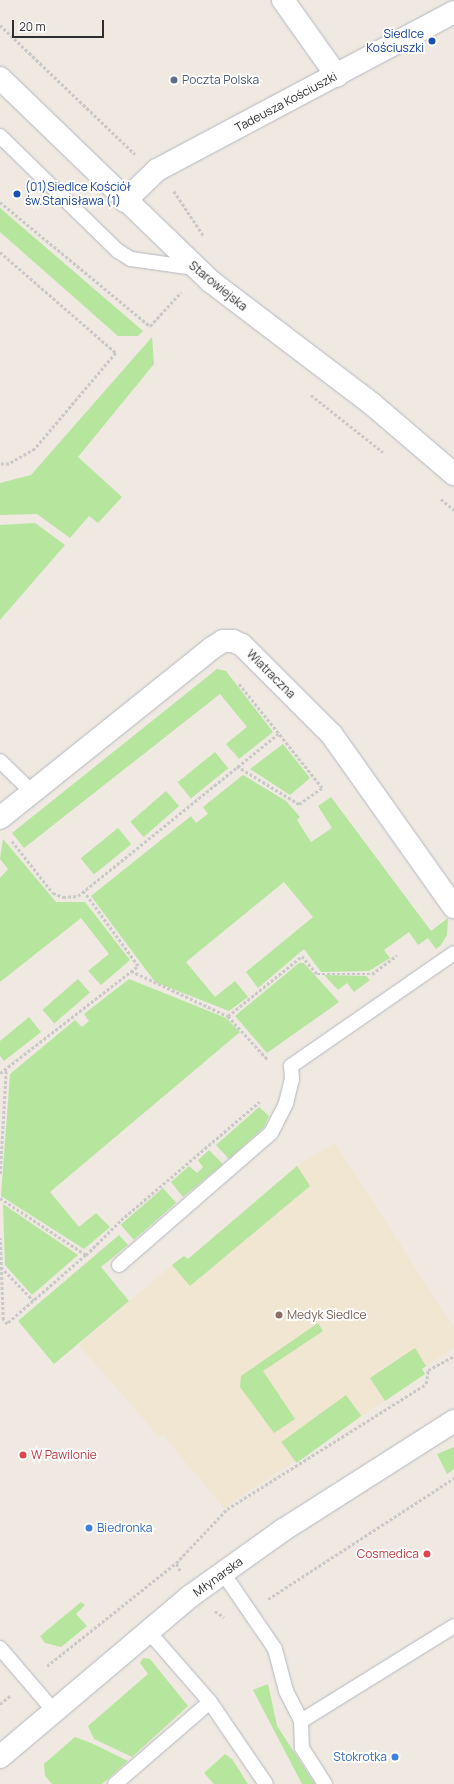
<!DOCTYPE html>
<html>
<head>
<meta charset="utf-8">
<style>
	body { margin:0 }
	#map { position:relative; width:454px; height:1784px; overflow:hidden; background:#efe9e1; font-family:Manrope,sans-serif }
	div>[style] { position:absolute }
	[style*='--x'] { left:calc(var(--x)*1px); top:calc(var(--y)*1px); width:calc(var(--w)*1px); rotate:calc(var(--a)*1deg) }
	.education>* { inset:0; background:#f0e6d1 }
	.green>* { inset:0; background:#b6e59e; transform-origin:0 0 }
	.path>* { height:2.5px; margin-top:-1.25px; transform-origin:0; background:repeating-linear-gradient(90deg,#c9c9c9 0 3px,transparent 0 5px) }
	.roads { filter:drop-shadow(0 0 1px #b4b7c1) drop-shadow(0 0 1px #b4b7c1) }
	.lane>* { height:14px; margin:-7px; padding:0 7px; transform-origin:7px; border-radius:7px; background:#fff }
	.street>* { height:22px; margin:-11px; padding:0 11px; transform-origin:11px; border-radius:11px; background:#fff }
	.secondary>* { height:22px; margin:-11px; padding:0 11px; transform-origin:11px; border-radius:11px; background:#fff }
	.dots>* { width:11px; height:11px; translate:-50% -50%; box-sizing:border-box; border:2px solid #fff; border-radius:50% }
	span { translate:-50% -50%; white-space:nowrap; text-align:center; line-height:1.15; -webkit-text-stroke:3.5px #fff; paint-order:stroke }
	.transit-label { font-size:12px; color:#164399 }
	.right { translate:-100% -50%; text-align:right }
	.left { translate:0 -50%; text-align:left }
	.service-label { font-size:12px; color:#4e5e75 }
	.street-label { font-size:12px; color:#2e2e2e }
	.education-label { font-size:12px; color:#785e54 }
	.health-label { font-size:12px; color:#be3a42 }
	.shop-label { font-size:12px; color:#366cbe }
	.scale { position:absolute; left:12px; top:20px; width:92px; height:18px; box-sizing:border-box; border:2px solid #2e2e2e; border-top:0; padding-left:5px; font-size:12px; line-height:14px; white-space:nowrap; color:#2e2e2e; -webkit-text-stroke:3px #fff; paint-order:stroke }
</style>
</head>
<body>
<div id="map">
	<div class="education">
		<div style="clip-path:polygon(335px 1143px,454px 1328px,454px 1348px,422px 1369px,425px 1374px,224px 1508px,163px 1435px,159px 1437px,79px 1345px,172px 1265px,184px 1256px,188px 1259px,297px 1166px)"></div>
	</div>
	<div class="green">
		<div style="clip-path:polygon(0 208px,143px 331px,138px 336px,118px 336px,0 232px)"></div>
		<div style="clip-path:polygon(152px 337px,154px 364px,78px 457px,122px 497px,98px 523px,89px 516px,70px 538px,37px 514px,0 515px,0 483px,31px 475px)"></div>
		<div style="clip-path:polygon(35px 523px,65px 545px,0 620px,0 525px)"></div>
		<div style="clip-path:polygon(217px 669px,226px 671px,273px 732px,239px 759px,226px 744px,247px 727px,220px 694px,24px 848px,12px 833px)"></div>
		<div style="clip-path:polygon(283px 744px,310px 778px,290px 795px,250px 769px)"></div>
		<div style="left:215px;top:752px;width:21px;height:48px;rotate:51deg"></div>
		<div style="clip-path:polygon(243px 775px,286px 801px,300px 817px,297px 820px,311px 842px,332px 828px,318px 806px,331px 797px,431px 931px,448px 918px,447px 935px,441px 945px,436px 949px,428px 938px,418px 945px,409px 932px,384px 950px,390px 958px,369px 971px,321px 972px,304px 949px,258px 988px,246px 972px,313px 917px,284px 882px,186px 962px,215px 997px,235px 981px,248px 997px,229px 1011px,155px 982px,91px 896px,191px 816px,196px 823px,208px 814px,203px 807px)"></div>
		<div style="left:166px;top:791px;width:20px;height:47px;rotate:49deg"></div>
		<div style="left:118px;top:828px;width:21px;height:48px;rotate:51deg"></div>
		<div style="clip-path:polygon(3px 839px,56px 902px,85px 902px,130px 960px,101px 985px,88px 971px,109px 954px,81px 918px,0 982px,0 878px,8px 869px,0 859px)"></div>
		<div style="clip-path:polygon(299px 963px,304px 963px,339px 1002px,267px 1053px,235px 1016px)"></div>
		<div style="clip-path:polygon(324px 975px,366px 976px,370px 980px,354px 992px,347px 983px,338px 990px)"></div>
		<div style="left:78px;top:979px;width:18px;height:47px;rotate:49deg"></div>
		<div style="clip-path:polygon(129px 979px,226px 1018px,240px 1032px,50px 1192px,79px 1227px,96px 1213px,110px 1227px,84px 1249px,1px 1196px,10px 1074px,75px 1020px,82px 1027px,89px 1021px,84px 1014px)"></div>
		<div style="clip-path:polygon(29px 1017px,41px 1032px,4px 1061px,0 1056px,0 1041px)"></div>
		<div style="clip-path:polygon(259px 1107px,269px 1116px,264px 1127px,229px 1159px,216px 1145px)"></div>
		<div style="clip-path:polygon(209px 1150px,223px 1164px,183px 1197px,171px 1182px,189px 1166px,197px 1173px,203px 1167px,198px 1160px)"></div>
		<div style="clip-path:polygon(297px 1166px,310px 1186px,190px 1286px,172px 1265px,184px 1256px,188px 1259px)"></div>
		<div style="left:163px;top:1188px;width:20px;height:56px;rotate:49deg"></div>
		<div style="clip-path:polygon(3px 1204px,78px 1255px,32px 1295px,5px 1265px)"></div>
		<div style="clip-path:polygon(119px 1235px,128px 1245px,101px 1267px,129px 1301px,54px 1364px,18px 1321px)"></div>
		<div style="clip-path:polygon(318px 1323px,323px 1331px,263px 1371px,295px 1419px,274px 1433px,240px 1387px,241px 1376px)"></div>
		<div style="clip-path:polygon(415px 1348px,426px 1366px,422px 1369px,425px 1374px,385px 1401px,370px 1378px)"></div>
		<div style="left:346px;top:1395px;width:26px;height:80px;rotate:54deg"></div>
		<div style="clip-path:polygon(454px 1447px,454px 1469px,447px 1474px,437px 1454px)"></div>
		<div style="clip-path:polygon(81px 1602px,85px 1605px,76px 1614px,87px 1626px,61px 1647px,45px 1643px,40px 1636px)"></div>
		<div style="clip-path:polygon(143px 1658px,150px 1659px,188px 1706px,132px 1757px,94px 1739px,88px 1726px,148px 1674px,140px 1663px)"></div>
		<div style="clip-path:polygon(268px 1684px,277px 1726px,315px 1784px,302px 1784px,253px 1690px)"></div>
		<div style="clip-path:polygon(75px 1737px,91px 1743px,128px 1761px,102px 1784px,52px 1784px,45px 1776px,44px 1764px)"></div>
		<div style="clip-path:polygon(225px 1754px,232px 1759px,248px 1784px,214px 1784px,204px 1773px)"></div>
	</div>
	<div class="path">
		<div style="--x:0;--y:25;--w:187;--a:43.7"></div>
		<div style="--x:174;--y:191;--w:53;--a:56.6"></div>
		<div style="--x:0;--y:202;--w:195;--a:39.6"></div>
		<div style="--x:150;--y:326;--w:46;--a:-47.6"></div>
		<div style="--x:0;--y:252;--w:154;--a:41"></div>
		<div style="--x:116;--y:353;--w:126;--a:130.2"></div>
		<div style="--x:35;--y:449;--w:30;--a:150"></div>
		<div style="--x:9;--y:464;--w:9;--a:180"></div>
		<div style="--x:311;--y:395;--w:92;--a:38.4"></div>
		<div style="--x:441;--y:499;--w:17;--a:40"></div>
		<div style="--x:237;--y:766;--w:73;--a:31.5"></div>
		<div style="--x:299;--y:804;--w:28;--a:-35"></div>
		<div style="--x:322;--y:788;--w:134;--a:-128.7"></div>
		<div style="--x:12;--y:841;--w:66;--a:51.7"></div>
		<div style="--x:53;--y:893;--w:11;--a:22"></div>
		<div style="--x:63;--y:897;--w:15;--a:-4"></div>
		<div style="--x:78;--y:896;--w:259;--a:-39"></div>
		<div style="--x:131;--y:971;--w:107;--a:24.9"></div>
		<div style="--x:228;--y:1016;--w:59;--a:47.7"></div>
		<div style="--x:228;--y:1016;--w:95;--a:-39"></div>
		<div style="--x:302;--y:956;--w:23;--a:50"></div>
		<div style="--x:317;--y:974;--w:55;--a:0"></div>
		<div style="--x:372;--y:974;--w:31;--a:-37"></div>
		<div style="--x:0;--y:1073;--w:175;--a:-37.8"></div>
		<div style="--x:138;--y:966;--w:92;--a:-126.1"></div>
		<div style="--x:0;--y:1174;--w:105;--a:-86.7"></div>
		<div style="--x:0;--y:1198;--w:103;--a:33.5"></div>
		<div style="--x:86;--y:1255;--w:105;--a:138.9"></div>
		<div style="--x:7;--y:1324;--w:6;--a:-135"></div>
		<div style="--x:3;--y:1320;--w:82;--a:-92.1"></div>
		<div style="--x:86;--y:1255;--w:49;--a:-45"></div>
		<div style="--x:121;--y:1220;--w:182;--a:-40.5"></div>
		<div style="--x:1;--y:1267;--w:47;--a:45.9"></div>
		<div style="--x:180;--y:1571;--w:9;--a:-117"></div>
		<div style="--x:176;--y:1563;--w:74;--a:-46.6"></div>
		<div style="--x:227;--y:1509;--w:235;--a:-32.1"></div>
		<div style="--x:426;--y:1384;--w:14;--a:-82"></div>
		<div style="--x:428;--y:1370;--w:30;--a:-28"></div>
		<div style="--x:268;--y:1599;--w:222;--a:-33"></div>
		<div style="--x:215;--y:1611;--w:11;--a:34"></div>
		<div style="--x:47;--y:1666;--w:165;--a:-38.6"></div>
		<div style="--x:0;--y:1704;--w:13;--a:-39"></div>
	</div>
	<div class="roads">
		<div class="lane">
			<div style="--x:0;--y:136;--w:165;--a:44.3"></div>
			<div style="--x:118;--y:251;--w:15;--a:32"></div>
			<div style="--x:131;--y:259;--w:64;--a:8.1"></div>
			<div style="--x:0;--y:761;--w:45;--a:44.1"></div>
			<div style="--x:119;--y:1265;--w:201;--a:-41"></div>
			<div style="--x:271;--y:1133;--w:34;--a:-63"></div>
			<div style="--x:286;--y:1103;--w:25;--a:-76"></div>
			<div style="--x:292;--y:1079;--w:13;--a:-94"></div>
			<div style="--x:291;--y:1066;--w:198;--a:-34.7"></div>
			<div style="--x:223;--y:1573;--w:92;--a:55.6"></div>
			<div style="--x:275;--y:1649;--w:43;--a:75.3"></div>
			<div style="--x:286;--y:1691;--w:34;--a:63"></div>
			<div style="--x:301;--y:1721;--w:27;--a:88"></div>
			<div style="--x:302;--y:1748;--w:43;--a:57.4"></div>
			<div style="--x:149;--y:1632;--w:93;--a:48.9"></div>
			<div style="--x:210;--y:1702;--w:99;--a:55.7"></div>
			<div style="--x:0;--y:1648;--w:83;--a:49.4"></div>
			<div style="--x:301;--y:1721;--w:180;--a:-31.8"></div>
			<div style="--x:115;--y:1784;--w:125;--a:-40.8"></div>
		</div>
		<div class="street">
			<div style="--x:283;--y:0;--w:93;--a:54.6"></div>
			<div style="--x:125;--y:201;--w:45;--a:-44.1"></div>
			<div style="--x:157;--y:170;--w:336;--a:-28"></div>
			<div style="--x:0;--y:818;--w:272;--a:-38.7"></div>
			<div style="--x:212;--y:648;--w:13;--a:-32"></div>
			<div style="--x:223;--y:641;--w:10;--a:0"></div>
			<div style="--x:233;--y:641;--w:10;--a:24"></div>
			<div style="--x:242;--y:645;--w:127;--a:45"></div>
			<div style="--x:332;--y:735;--w:211;--a:54.7"></div>
			<div style="--x:0;--y:1757;--w:251;--a:-40.2"></div>
			<div style="--x:192;--y:1595;--w:112;--a:-35.5"></div>
			<div style="--x:283;--y:1530;--w:203;--a:-32.5"></div>
		</div>
		<div class="secondary">
			<div style="--x:0;--y:78;--w:292;--a:44"></div>
			<div style="--x:210;--y:281;--w:203;--a:37.2"></div>
			<div style="--x:372;--y:404;--w:108;--a:40.5"></div>
		</div>
	</div>
	<div class="dots">
		<div style="left:432px;top:41px;background:#1a4fb4"></div>
		<div style="left:174px;top:80px;background:#5c6f8a"></div>
		<div style="left:17px;top:194px;background:#1a4fb4"></div>
		<div style="left:279px;top:1315px;background:#8d6e63"></div>
		<div style="left:23px;top:1455px;background:#e0444e"></div>
		<div style="left:89px;top:1528px;background:#3f7fe0"></div>
		<div style="left:427px;top:1554px;background:#e0444e"></div>
		<div style="left:395px;top:1757px;background:#3f7fe0"></div>
	</div>
	<div class="transit-label">
		<span class="right" style="left:424px;top:41px">Siedlce<br>Kościuszki</span>
		<span class="left" style="left:25px;top:194px">(01)Siedlce Kościół<br>św.Stanisława (1)</span>
	</div>
	<div class="service-label">
		<span class="left" style="left:182px;top:80px">Poczta Polska</span>
	</div>
	<div class="street-label">
		<span style="left:286px;top:102px;rotate:-28deg">Tadeusza Kościuszki</span>
		<span style="left:218px;top:286px;rotate:39deg">Starowiejska</span>
		<span style="left:271px;top:674px;rotate:45deg">Wiatraczna</span>
		<span style="left:218px;top:1577px;rotate:-36deg">Młynarska</span>
	</div>
	<div class="education-label">
		<span class="left" style="left:287px;top:1315px">Medyk Siedlce</span>
	</div>
	<div class="health-label">
		<span class="left" style="left:31px;top:1455px">W Pawilonie</span>
		<span class="right" style="left:419px;top:1554px">Cosmedica</span>
	</div>
	<div class="shop-label">
		<span class="left" style="left:97px;top:1528px">Biedronka</span>
		<span class="right" style="left:387px;top:1757px">Stokrotka</span>
	</div>
	<div class="scale">20 m</div>
</div>
</body>
</html>
